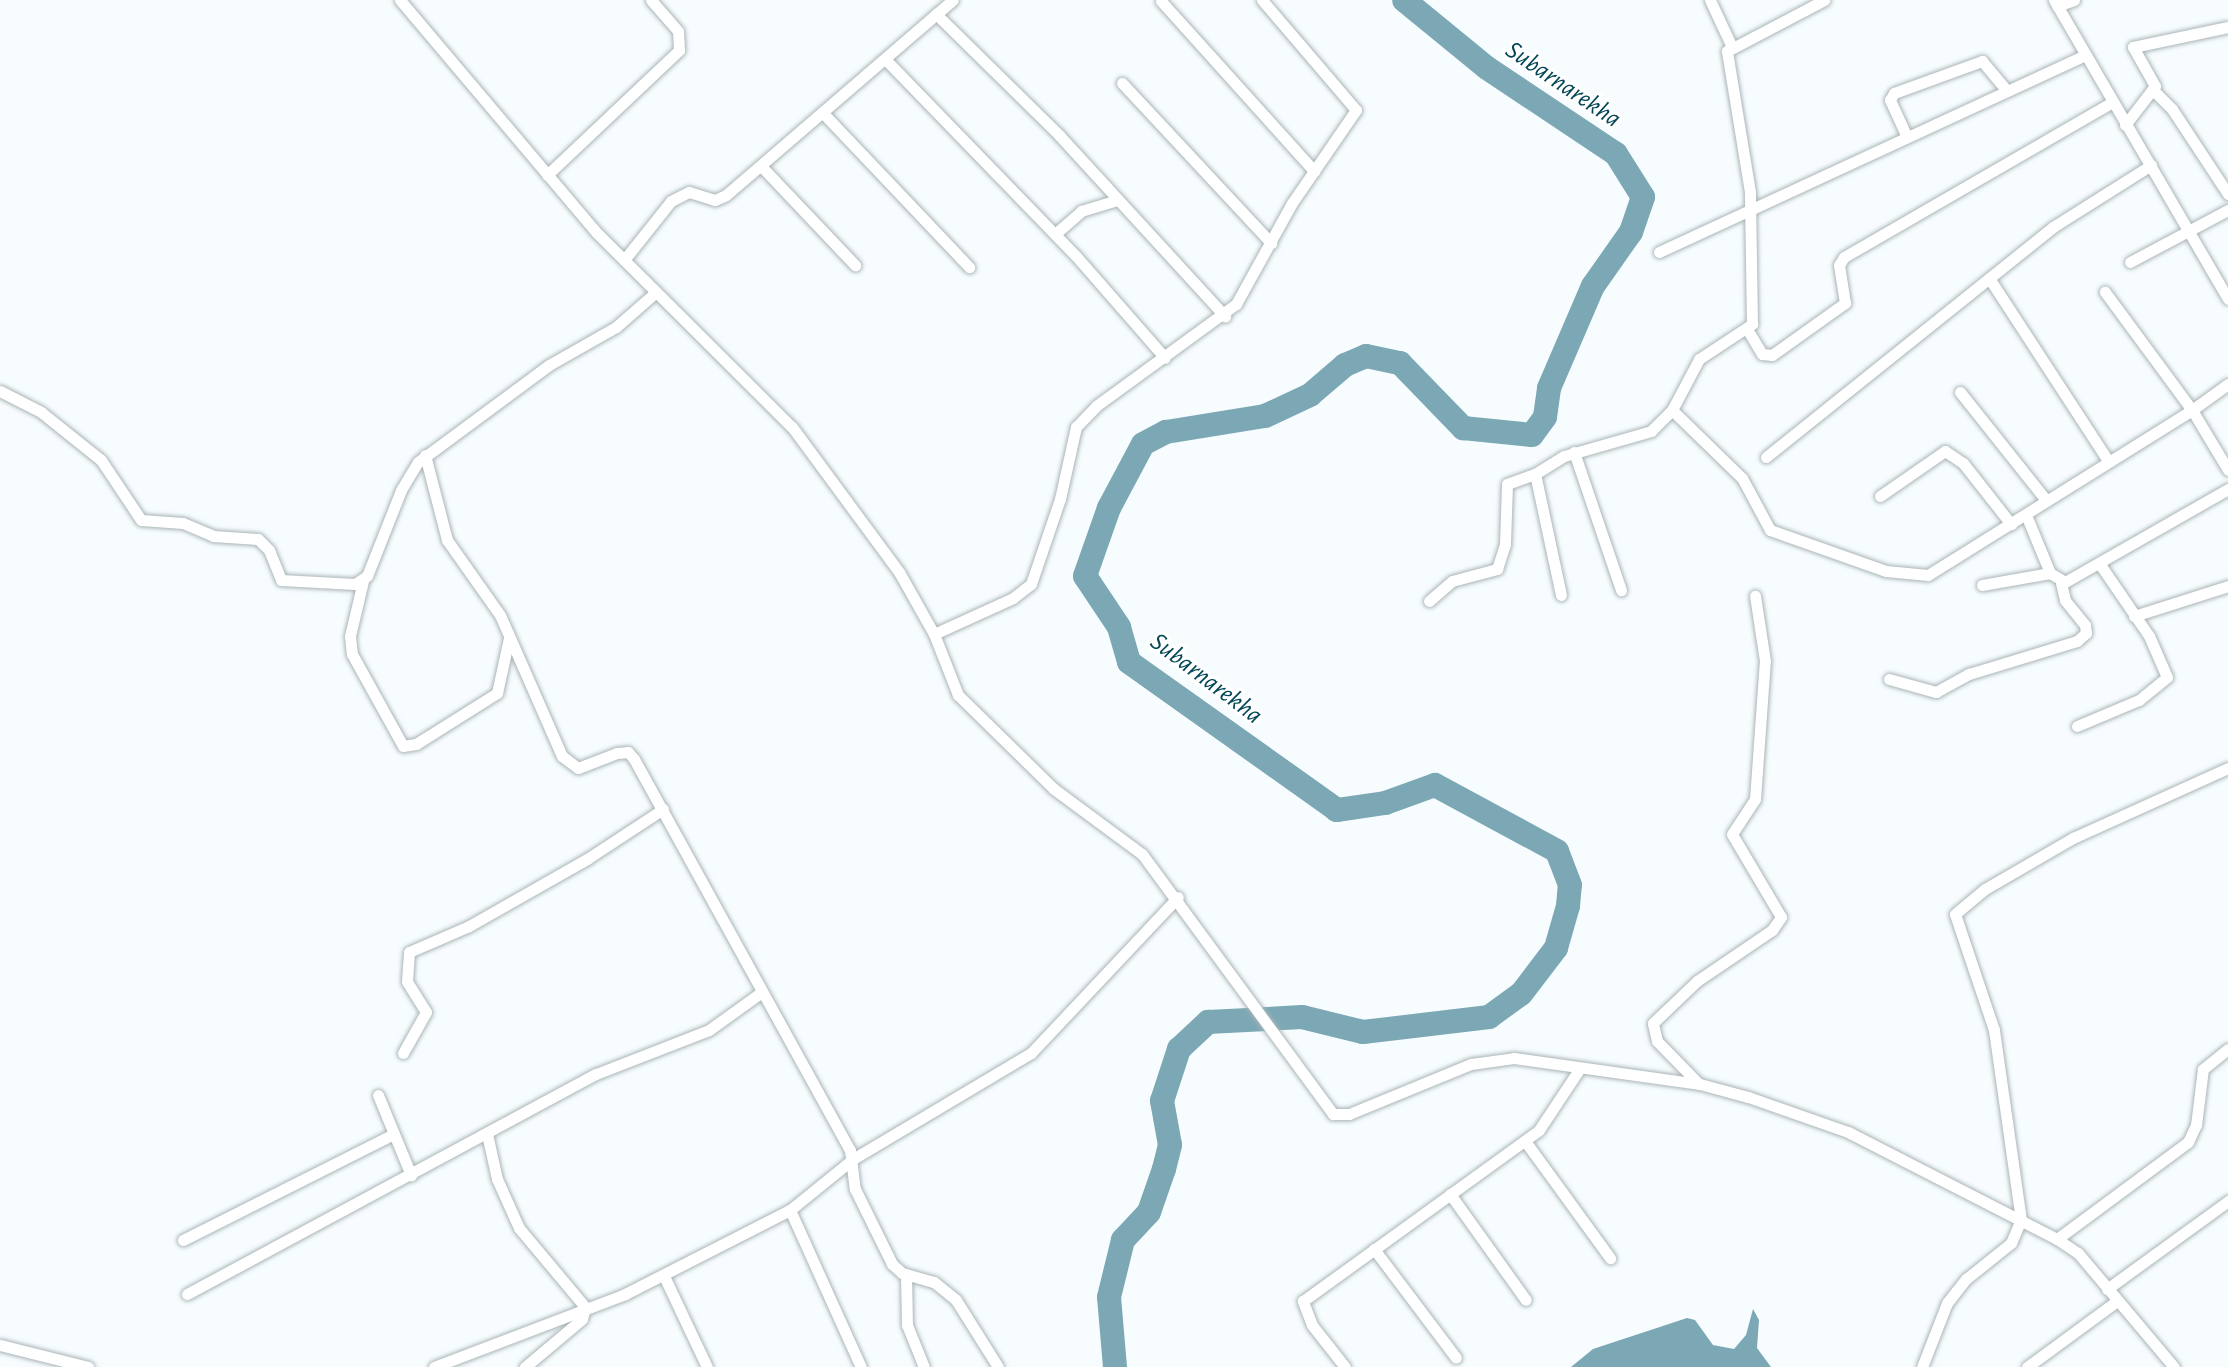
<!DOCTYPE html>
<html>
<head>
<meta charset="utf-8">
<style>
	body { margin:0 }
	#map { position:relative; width:2228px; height:1367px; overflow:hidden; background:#f7fdff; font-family:"Alegreya Sans",sans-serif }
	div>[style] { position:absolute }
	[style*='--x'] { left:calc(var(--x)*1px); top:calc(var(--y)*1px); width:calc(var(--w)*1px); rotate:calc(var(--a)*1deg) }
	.water>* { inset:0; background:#7ca8b5 }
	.river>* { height:24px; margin:-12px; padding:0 12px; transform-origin:12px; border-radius:12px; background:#7ca8b5 }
	.roads { filter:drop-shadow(0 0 2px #aab4b7) drop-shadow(0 0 2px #aab4b7) }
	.street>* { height:11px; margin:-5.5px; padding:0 5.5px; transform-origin:5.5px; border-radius:5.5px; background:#fff }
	span { translate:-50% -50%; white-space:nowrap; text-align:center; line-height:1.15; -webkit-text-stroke:6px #fff; paint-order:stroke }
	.water-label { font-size:26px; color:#034655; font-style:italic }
</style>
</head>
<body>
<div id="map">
	<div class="water">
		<div style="clip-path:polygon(1753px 1309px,1759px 1320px,1757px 1348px,1771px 1367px,1571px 1367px,1593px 1349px,1687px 1318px,1695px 1320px,1713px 1345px,1734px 1349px,1746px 1335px)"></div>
	</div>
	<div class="river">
		<div style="--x:1115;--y:1367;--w:70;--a:-94.9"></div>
		<div style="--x:1109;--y:1297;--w:59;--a:-76.2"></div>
		<div style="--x:1123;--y:1240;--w:38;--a:-47"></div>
		<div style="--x:1149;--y:1212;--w:46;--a:-70.8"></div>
		<div style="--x:1164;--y:1169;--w:25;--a:-76"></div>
		<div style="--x:1170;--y:1145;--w:45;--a:-100.3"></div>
		<div style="--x:1162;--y:1101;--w:55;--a:-71.9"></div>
		<div style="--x:1179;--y:1049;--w:40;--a:-43"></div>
		<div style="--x:1208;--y:1022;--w:94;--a:-3"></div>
		<div style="--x:1302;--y:1017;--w:63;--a:13.8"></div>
		<div style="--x:1363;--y:1032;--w:127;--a:-6.8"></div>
		<div style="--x:1489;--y:1017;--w:39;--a:-36"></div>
		<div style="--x:1521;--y:994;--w:58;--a:-52.7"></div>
		<div style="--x:1556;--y:948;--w:44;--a:-74.1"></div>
		<div style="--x:1568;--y:906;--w:21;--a:-85"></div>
		<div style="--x:1570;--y:885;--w:36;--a:-111"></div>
		<div style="--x:1557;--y:851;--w:139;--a:-151.6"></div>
		<div style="--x:1435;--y:785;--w:53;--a:160.2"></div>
		<div style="--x:1385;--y:803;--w:49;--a:171.7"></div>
		<div style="--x:1337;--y:810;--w:255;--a:-144.6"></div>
		<div style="--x:1129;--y:662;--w:36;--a:-106"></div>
		<div style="--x:1119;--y:627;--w:61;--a:-123.7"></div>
		<div style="--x:1085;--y:576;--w:72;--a:-70.6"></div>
		<div style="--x:1109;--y:508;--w:72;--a:-62"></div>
		<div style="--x:1143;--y:444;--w:26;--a:-28"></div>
		<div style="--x:1166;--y:432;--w:100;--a:-9.2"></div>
		<div style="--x:1265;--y:416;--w:50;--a:-25"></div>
		<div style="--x:1310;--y:395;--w:46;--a:-40.6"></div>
		<div style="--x:1345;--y:365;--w:23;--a:-23"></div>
		<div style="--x:1366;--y:356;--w:35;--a:12"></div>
		<div style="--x:1400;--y:363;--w:91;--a:45.9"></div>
		<div style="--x:1463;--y:428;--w:69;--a:5.8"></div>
		<div style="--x:1532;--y:435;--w:22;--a:-54"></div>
		<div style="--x:1545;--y:417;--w:29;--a:-82"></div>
		<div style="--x:1549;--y:388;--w:111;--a:-66.7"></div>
		<div style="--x:1593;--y:286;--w:66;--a:-54.9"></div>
		<div style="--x:1631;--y:232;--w:37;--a:-71"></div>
		<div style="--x:1643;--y:197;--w:51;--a:-122.1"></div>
		<div style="--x:1616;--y:154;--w:155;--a:-146.3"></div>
		<div style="--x:1487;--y:68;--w:107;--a:-140.7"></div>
	</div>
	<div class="roads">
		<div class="street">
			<div style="--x:400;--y:0;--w:305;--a:49.8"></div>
			<div style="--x:597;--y:233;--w:275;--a:44.9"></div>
			<div style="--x:792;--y:427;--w:180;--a:53.6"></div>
			<div style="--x:899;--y:572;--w:71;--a:60.6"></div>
			<div style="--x:934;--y:634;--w:66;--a:68.5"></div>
			<div style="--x:958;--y:695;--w:134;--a:44.4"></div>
			<div style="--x:1054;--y:789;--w:109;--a:36.5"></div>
			<div style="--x:1142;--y:854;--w:323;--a:53.7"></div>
			<div style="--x:1333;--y:1114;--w:16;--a:0"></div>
			<div style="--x:1349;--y:1114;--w:132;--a:-22.3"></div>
			<div style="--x:1471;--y:1064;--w:43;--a:-7.9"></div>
			<div style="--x:1514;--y:1058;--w:188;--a:8"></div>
			<div style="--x:1700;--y:1084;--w:50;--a:15.2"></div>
			<div style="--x:1748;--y:1097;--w:106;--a:19.3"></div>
			<div style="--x:1848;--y:1132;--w:235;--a:27.1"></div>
			<div style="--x:2057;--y:1239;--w:25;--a:34"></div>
			<div style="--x:2078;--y:1253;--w:149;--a:49.9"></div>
			<div style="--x:1710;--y:0;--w:50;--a:65"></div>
			<div style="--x:2054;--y:0;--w:346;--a:59.8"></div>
			<div style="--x:1161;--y:1;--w:229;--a:48"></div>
			<div style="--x:2057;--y:6;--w:18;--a:-19"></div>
			<div style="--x:936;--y:14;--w:173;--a:44.5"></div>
			<div style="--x:1059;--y:135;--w:246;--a:47.5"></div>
			<div style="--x:885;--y:59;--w:274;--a:45.9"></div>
			<div style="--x:1076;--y:256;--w:135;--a:48.9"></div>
			<div style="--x:1122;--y:83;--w:219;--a:47"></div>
			<div style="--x:2153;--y:90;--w:27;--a:45"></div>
			<div style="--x:2172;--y:109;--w:102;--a:56.6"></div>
			<div style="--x:822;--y:112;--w:214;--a:46.5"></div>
			<div style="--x:2125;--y:125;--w:49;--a:-52.4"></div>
			<div style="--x:2155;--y:86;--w:45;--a:-119.4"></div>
			<div style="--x:2133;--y:47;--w:97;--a:-11.9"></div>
			<div style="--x:1907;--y:137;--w:41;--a:-114.7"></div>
			<div style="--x:1890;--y:100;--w:8;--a:-60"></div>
			<div style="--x:1894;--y:93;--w:94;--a:-20"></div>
			<div style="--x:1982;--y:61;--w:38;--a:50"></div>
			<div style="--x:761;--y:166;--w:137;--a:46.5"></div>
			<div style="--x:547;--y:175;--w:182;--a:-43.4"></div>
			<div style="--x:679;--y:50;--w:19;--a:-93"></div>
			<div style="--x:678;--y:31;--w:41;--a:-131.1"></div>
			<div style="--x:1055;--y:234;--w:35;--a:-41"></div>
			<div style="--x:1081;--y:211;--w:38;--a:-17"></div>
			<div style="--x:1659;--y:252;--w:469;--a:-24.8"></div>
			<div style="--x:624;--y:260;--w:75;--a:-51.5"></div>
			<div style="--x:671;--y:201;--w:20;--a:-27"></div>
			<div style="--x:689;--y:192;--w:27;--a:17"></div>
			<div style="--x:715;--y:200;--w:12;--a:-24"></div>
			<div style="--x:726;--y:195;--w:299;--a:-40.7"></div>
			<div style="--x:2130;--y:262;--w:111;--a:-28"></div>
			<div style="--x:1989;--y:278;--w:216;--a:56.9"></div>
			<div style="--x:1747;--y:329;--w:29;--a:59"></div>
			<div style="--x:1762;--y:354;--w:10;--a:6"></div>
			<div style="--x:1772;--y:355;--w:90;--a:-35.5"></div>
			<div style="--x:1845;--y:303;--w:38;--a:-99"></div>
			<div style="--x:1839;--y:265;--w:9;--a:-58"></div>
			<div style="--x:1844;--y:257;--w:308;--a:-30"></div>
			<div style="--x:2228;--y:384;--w:44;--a:144.2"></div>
			<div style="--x:2192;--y:410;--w:70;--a:59"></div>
			<div style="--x:0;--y:391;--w:46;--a:27.1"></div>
			<div style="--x:41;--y:412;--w:77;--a:38.7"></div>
			<div style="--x:101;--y:460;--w:72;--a:56.3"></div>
			<div style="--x:141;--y:520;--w:42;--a:4.1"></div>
			<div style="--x:183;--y:523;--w:33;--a:23"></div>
			<div style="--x:213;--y:536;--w:45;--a:3.8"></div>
			<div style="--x:258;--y:539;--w:16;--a:45"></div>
			<div style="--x:269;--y:550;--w:32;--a:68"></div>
			<div style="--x:281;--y:580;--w:74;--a:3.1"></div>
			<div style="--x:355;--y:584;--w:14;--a:-34"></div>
			<div style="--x:367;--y:576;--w:92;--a:-68.4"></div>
			<div style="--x:401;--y:490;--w:33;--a:-59"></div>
			<div style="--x:418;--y:462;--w:163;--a:-36.5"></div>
			<div style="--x:549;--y:365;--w:77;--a:-29.6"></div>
			<div style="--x:616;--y:327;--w:53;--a:-41.2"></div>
			<div style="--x:1960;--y:392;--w:138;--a:51.5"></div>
			<div style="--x:1672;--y:410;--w:98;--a:44.2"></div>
			<div style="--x:1742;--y:478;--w:59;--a:61.7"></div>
			<div style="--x:1770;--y:530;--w:123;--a:19.5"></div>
			<div style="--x:1886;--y:571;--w:42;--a:5.4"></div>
			<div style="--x:1928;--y:575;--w:311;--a:-32"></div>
			<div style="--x:2192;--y:410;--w:147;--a:-126.4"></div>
			<div style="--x:1574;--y:452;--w:146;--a:71.2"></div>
			<div style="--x:425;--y:455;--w:88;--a:75.5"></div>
			<div style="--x:447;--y:540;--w:92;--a:54.8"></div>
			<div style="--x:500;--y:615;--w:154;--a:66.3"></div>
			<div style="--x:562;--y:756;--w:20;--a:37"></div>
			<div style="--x:578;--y:768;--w:42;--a:-21"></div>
			<div style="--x:617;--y:753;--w:11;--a:-5"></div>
			<div style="--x:628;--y:752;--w:9;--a:49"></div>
			<div style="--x:634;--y:759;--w:447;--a:61.1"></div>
			<div style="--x:850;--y:1150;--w:39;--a:83"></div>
			<div style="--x:855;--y:1189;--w:84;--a:63.7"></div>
			<div style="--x:892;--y:1264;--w:13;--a:42"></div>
			<div style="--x:902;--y:1273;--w:33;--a:16"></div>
			<div style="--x:934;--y:1282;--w:28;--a:39"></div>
			<div style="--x:956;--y:1300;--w:79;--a:57.9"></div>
			<div style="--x:1766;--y:457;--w:368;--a:-38.7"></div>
			<div style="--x:2053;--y:227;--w:116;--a:-32.3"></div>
			<div style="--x:1880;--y:496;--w:79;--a:-34.7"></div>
			<div style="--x:1945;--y:451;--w:22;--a:34"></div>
			<div style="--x:1963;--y:463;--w:78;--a:51.8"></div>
			<div style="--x:2026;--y:515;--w:63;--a:67.5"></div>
			<div style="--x:2050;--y:573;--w:17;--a:31"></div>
			<div style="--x:2065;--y:582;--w:188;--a:-29.7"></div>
			<div style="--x:363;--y:581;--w:57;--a:103.3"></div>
			<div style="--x:350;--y:636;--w:18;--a:84"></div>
			<div style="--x:352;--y:654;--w:105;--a:61"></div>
			<div style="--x:403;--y:746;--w:13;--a:-9"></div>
			<div style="--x:416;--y:744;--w:96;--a:-32.2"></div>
			<div style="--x:497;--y:693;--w:56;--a:-77.7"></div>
			<div style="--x:1982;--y:585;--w:69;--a:-10"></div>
			<div style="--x:1561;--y:595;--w:124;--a:-102.1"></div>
			<div style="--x:1535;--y:474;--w:34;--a:-32"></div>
			<div style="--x:1564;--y:456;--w:91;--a:-16"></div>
			<div style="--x:1651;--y:431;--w:30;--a:-45"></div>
			<div style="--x:1672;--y:410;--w:58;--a:-62.1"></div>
			<div style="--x:1699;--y:359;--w:64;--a:-33.4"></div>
			<div style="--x:1752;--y:324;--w:132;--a:-90.9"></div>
			<div style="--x:1750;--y:192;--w:143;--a:-99.3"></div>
			<div style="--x:1727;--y:51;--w:110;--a:-27.7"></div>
			<div style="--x:1429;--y:601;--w:30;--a:-41"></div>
			<div style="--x:1452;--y:581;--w:47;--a:-14.9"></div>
			<div style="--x:1497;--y:569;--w:26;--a:-72"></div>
			<div style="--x:1505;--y:544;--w:60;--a:-88.1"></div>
			<div style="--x:1507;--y:484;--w:30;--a:-20"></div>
			<div style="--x:2134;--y:616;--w:99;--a:-17.7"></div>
			<div style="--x:934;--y:634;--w:87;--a:-24.5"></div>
			<div style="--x:1013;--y:598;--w:23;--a:-38"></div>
			<div style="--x:1031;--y:584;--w:90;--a:-71.2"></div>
			<div style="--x:1060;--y:499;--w:74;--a:-77.5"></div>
			<div style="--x:1076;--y:427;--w:29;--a:-46"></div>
			<div style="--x:1096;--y:406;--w:173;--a:-36.1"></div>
			<div style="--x:1236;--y:304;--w:115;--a:-61"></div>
			<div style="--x:1292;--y:203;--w:113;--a:-55.5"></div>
			<div style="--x:1356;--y:110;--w:145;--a:-130.5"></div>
			<div style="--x:1889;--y:679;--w:49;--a:15.5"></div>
			<div style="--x:1936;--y:692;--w:38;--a:-29"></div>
			<div style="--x:1969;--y:674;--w:113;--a:-17"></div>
			<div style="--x:2077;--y:641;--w:12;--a:-42"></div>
			<div style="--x:2086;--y:633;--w:8;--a:-97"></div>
			<div style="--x:2085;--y:625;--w:32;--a:-129"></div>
			<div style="--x:2065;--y:600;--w:18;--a:-103"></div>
			<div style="--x:2077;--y:726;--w:67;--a:-22.8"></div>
			<div style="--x:2139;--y:700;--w:36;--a:-39"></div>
			<div style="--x:2167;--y:677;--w:45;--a:-113.7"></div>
			<div style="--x:2149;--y:636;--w:88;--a:-124.4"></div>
			<div style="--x:403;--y:1053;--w:47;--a:-60.7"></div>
			<div style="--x:426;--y:1012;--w:36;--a:-122"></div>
			<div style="--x:407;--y:981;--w:29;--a:-86"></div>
			<div style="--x:409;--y:952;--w:65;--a:-23.4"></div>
			<div style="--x:469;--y:926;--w:136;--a:-29.6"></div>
			<div style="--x:587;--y:859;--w:91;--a:-33.3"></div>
			<div style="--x:1699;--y:1084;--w:60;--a:-134.3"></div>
			<div style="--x:1657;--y:1041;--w:18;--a:-103"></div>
			<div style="--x:1653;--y:1023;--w:61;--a:-43.7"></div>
			<div style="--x:1697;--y:981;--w:91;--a:-34.2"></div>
			<div style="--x:1772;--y:930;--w:16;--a:-55"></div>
			<div style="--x:1781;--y:917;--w:96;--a:-120.6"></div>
			<div style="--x:1732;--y:834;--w:42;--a:-56.7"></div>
			<div style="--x:1755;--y:799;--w:138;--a:-85.9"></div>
			<div style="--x:1765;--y:661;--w:66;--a:-98.7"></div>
			<div style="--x:378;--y:1095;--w:87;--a:67.6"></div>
			<div style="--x:487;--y:1134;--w:46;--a:77.5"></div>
			<div style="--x:497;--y:1179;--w:54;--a:65.8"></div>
			<div style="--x:519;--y:1228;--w:103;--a:50.1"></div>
			<div style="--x:585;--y:1307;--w:12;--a:104"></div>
			<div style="--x:582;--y:1319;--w:75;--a:139.9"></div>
			<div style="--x:1525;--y:1141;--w:145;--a:54"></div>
			<div style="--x:1450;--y:1194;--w:130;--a:54.4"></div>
			<div style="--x:790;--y:1210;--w:172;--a:65.7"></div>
			<div style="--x:2057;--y:1239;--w:163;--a:-36.5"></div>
			<div style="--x:2188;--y:1142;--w:19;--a:-65"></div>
			<div style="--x:2196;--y:1125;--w:56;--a:-82.9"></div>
			<div style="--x:2203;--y:1069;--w:32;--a:-39"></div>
			<div style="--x:183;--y:1240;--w:236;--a:-26.7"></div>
			<div style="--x:1374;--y:1249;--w:136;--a:53"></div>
			<div style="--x:906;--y:1274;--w:51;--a:88.9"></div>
			<div style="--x:907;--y:1325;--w:45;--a:68"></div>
			<div style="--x:664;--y:1276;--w:101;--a:64.7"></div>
			<div style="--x:2107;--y:1289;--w:150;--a:-36"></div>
			<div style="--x:187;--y:1294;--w:464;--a:-28.3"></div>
			<div style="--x:596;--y:1074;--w:121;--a:-21.3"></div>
			<div style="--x:709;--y:1030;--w:62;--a:-35.8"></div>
			<div style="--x:0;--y:1345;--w:91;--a:14"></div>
			<div style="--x:434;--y:1367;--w:204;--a:-20.9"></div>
			<div style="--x:625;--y:1294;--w:185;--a:-27"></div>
			<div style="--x:790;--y:1210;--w:81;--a:-39"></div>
			<div style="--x:853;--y:1159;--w:207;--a:-30.8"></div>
			<div style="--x:1031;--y:1053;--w:214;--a:-46.7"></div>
			<div style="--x:1345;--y:1367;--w:53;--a:-128.2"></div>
			<div style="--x:1312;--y:1325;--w:26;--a:-111"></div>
			<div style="--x:1303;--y:1301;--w:291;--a:-35.9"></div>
			<div style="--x:1539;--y:1130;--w:74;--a:-56.5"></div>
			<div style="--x:1922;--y:1367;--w:69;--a:-68.7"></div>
			<div style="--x:1947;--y:1303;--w:31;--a:-52"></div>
			<div style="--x:1966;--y:1279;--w:58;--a:-38.7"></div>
			<div style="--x:2011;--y:1243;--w:25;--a:-67"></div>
			<div style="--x:2021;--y:1220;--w:192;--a:-98.1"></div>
			<div style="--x:1994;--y:1030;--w:122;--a:-108.6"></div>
			<div style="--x:1955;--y:914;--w:39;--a:-40"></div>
			<div style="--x:1985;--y:889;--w:102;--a:-30.1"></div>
			<div style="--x:2073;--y:838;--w:170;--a:-24.3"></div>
			<div style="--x:2027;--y:1367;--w:112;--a:-36.3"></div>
		</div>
	</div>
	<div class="water-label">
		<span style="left:1563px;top:85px;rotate:34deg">Subarnarekha</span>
		<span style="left:1206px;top:679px;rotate:37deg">Subarnarekha</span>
	</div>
</div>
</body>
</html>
